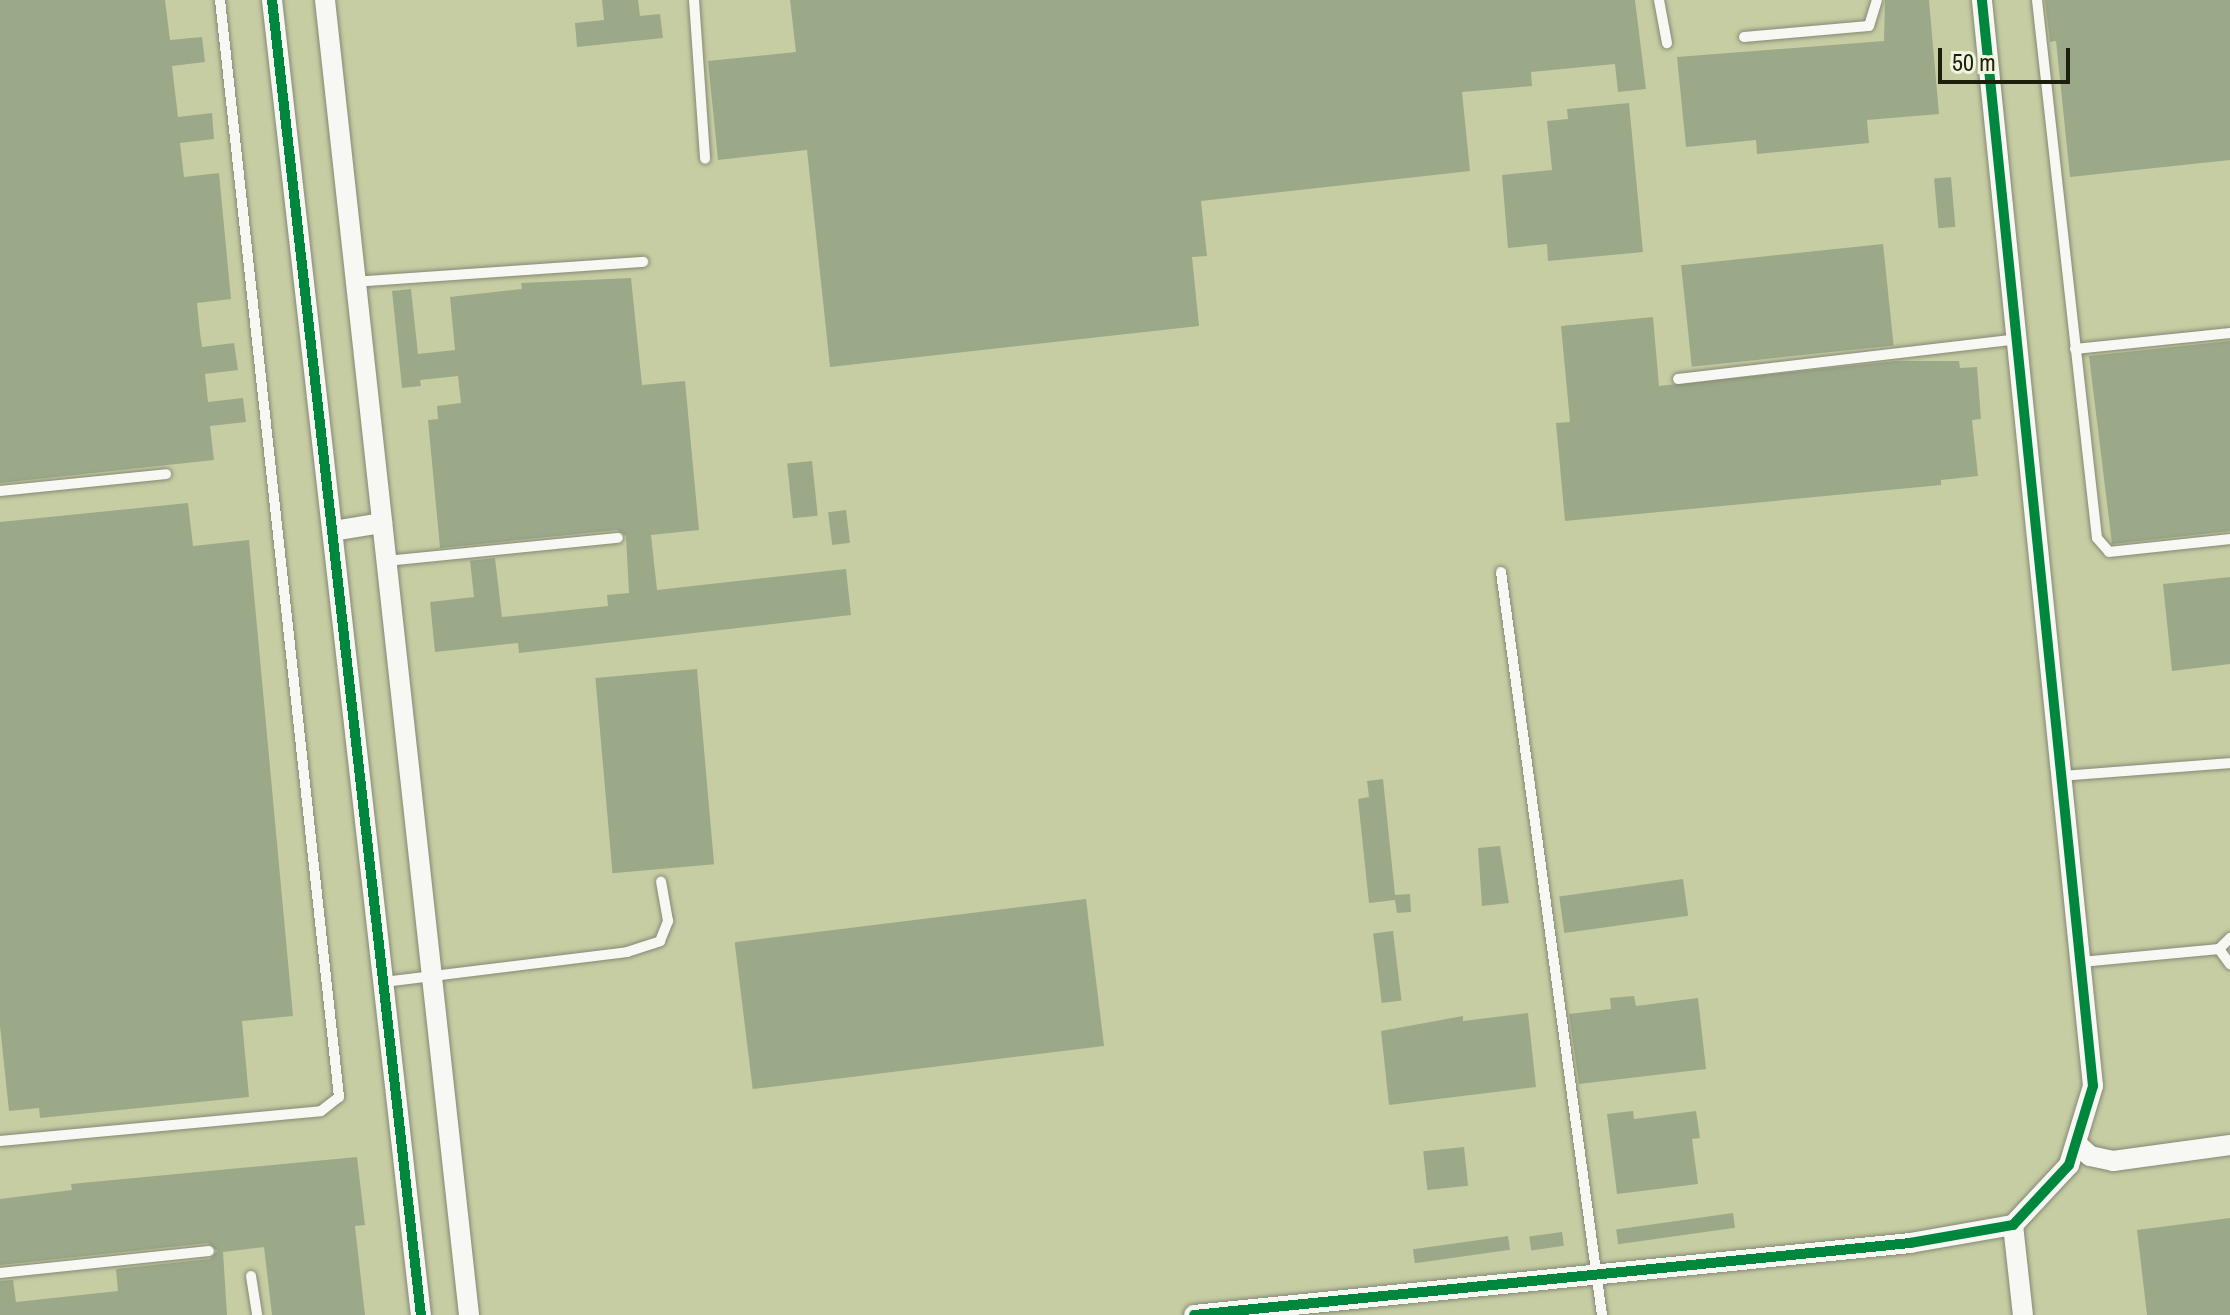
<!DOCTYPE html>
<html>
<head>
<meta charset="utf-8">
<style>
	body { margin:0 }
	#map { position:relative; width:2230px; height:1315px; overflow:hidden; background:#c7cbb1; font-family:"Archivo Narrow",sans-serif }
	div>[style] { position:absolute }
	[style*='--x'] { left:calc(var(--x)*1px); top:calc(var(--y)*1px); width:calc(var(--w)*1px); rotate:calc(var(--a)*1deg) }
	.built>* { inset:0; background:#c6cda3; transform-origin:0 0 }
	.building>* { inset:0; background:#9ba989; transform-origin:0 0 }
	.roads { filter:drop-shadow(0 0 2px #858874) drop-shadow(0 0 2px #858874) }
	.lane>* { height:10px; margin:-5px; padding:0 5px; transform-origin:5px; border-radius:5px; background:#f7f7f3 }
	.street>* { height:20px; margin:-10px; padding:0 10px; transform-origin:10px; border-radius:10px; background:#f7f7f3 }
	.cycleway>* { height:10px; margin:-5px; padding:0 5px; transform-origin:5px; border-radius:5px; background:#00873e }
	span { translate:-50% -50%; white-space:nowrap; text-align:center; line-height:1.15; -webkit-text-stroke:6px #eff4dc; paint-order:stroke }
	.scale { position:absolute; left:1938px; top:48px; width:132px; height:36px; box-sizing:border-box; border:4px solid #1d1f0d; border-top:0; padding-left:10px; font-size:24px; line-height:28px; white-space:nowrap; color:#1d1f0d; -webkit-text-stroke:6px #eff4dc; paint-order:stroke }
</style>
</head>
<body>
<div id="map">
	<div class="built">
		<div style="left:0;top:0;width:2230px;height:1315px"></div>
	</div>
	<div class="building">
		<div style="clip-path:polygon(0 0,165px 0,170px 40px,202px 37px,205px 62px,172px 66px,178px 117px,212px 113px,214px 139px,180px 143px,184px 177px,219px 173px,231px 299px,197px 303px,200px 333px,202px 347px,234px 343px,238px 370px,205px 374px,208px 402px,243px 398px,246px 422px,210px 426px,214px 460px,0 483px)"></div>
		<div style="clip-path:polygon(602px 0,638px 0,640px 16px,660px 14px,663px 38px,577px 47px,575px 23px,604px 20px)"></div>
		<div style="clip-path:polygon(790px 0,1635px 0,1646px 89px,1618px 92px,1615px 64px,1531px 72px,1532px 86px,1462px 92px,1470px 171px,1201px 201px,1207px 256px,1192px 257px,1199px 326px,830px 367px,807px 150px,718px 160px,708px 61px,796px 52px)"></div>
		<div style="clip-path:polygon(1885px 0,1929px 0,1939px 114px,1867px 120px,1869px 143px,1757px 154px,1756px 140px,1686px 147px,1677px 57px,1884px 41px)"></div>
		<div style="clip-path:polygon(2045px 0,2230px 0,2230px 160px,2070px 177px,2056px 41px,2050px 42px)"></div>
		<div style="clip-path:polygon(1629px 103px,1643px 252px,1548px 261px,1547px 244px,1508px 248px,1502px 175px,1552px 170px,1547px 121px,1568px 119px,1567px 109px)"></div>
		<div style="left:1951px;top:177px;width:50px;height:17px;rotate:85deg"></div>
		<div style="left:1883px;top:244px;width:102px;height:203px;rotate:84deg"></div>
		<div style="clip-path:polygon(631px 278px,642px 385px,685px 381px,699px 530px,651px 535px,657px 590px,846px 569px,851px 615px,519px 653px,518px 643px,435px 652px,430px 602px,474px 597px,470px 561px,442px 564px,495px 558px,502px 617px,608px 606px,607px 595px,629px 593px,626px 536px,617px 530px,440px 548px,428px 420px,438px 419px,437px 406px,461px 403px,458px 376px,420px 380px,421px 386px,402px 388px,392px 291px,411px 289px,418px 354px,455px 350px,450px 297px,522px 289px,521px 283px)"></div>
		<div style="clip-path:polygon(1653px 317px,1659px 386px,1896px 361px,1959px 361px,1960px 368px,1977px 367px,1981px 419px,1972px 420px,1978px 476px,1941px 480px,1941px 485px,1565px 521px,1556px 423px,1570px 422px,1561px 326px)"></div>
		<div style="clip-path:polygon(2230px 341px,2230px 531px,2112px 544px,2089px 356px)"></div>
		<div style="left:812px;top:461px;width:55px;height:25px;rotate:84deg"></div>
		<div style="clip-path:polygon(188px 503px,193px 546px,249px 540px,293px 1016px,242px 1021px,249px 1097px,40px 1118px,39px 1108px,9px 1111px,0 1026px,0 522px)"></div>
		<div style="left:846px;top:510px;width:33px;height:18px;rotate:83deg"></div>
		<div style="clip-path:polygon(2230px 577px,2230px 664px,2172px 671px,2163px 584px)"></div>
		<div style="left:697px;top:669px;width:196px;height:102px;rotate:85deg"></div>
		<div style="clip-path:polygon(1383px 779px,1395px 895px,1410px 894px,1411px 912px,1397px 913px,1395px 900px,1369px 903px,1358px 799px,1369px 797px,1367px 781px)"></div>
		<div style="clip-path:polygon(1500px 846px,1509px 903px,1482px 906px,1478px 848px)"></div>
		<div style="left:1683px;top:879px;width:37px;height:125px;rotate:82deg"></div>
		<div style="left:1086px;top:899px;width:148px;height:354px;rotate:83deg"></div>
		<div style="left:1393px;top:931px;width:70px;height:20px;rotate:83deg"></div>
		<div style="clip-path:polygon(1634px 996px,1636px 1006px,1698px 998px,1706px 1069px,1579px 1084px,1569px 1014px,1611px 1009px,1610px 998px)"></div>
		<div style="clip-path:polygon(1528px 1013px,1536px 1087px,1389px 1105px,1381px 1031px,1463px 1016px,1463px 1021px)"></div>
		<div style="clip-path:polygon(1633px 1111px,1634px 1119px,1696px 1111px,1700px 1138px,1692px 1139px,1698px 1184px,1617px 1194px,1607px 1114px)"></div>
		<div style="left:1464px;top:1147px;width:39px;height:41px;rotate:84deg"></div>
		<div style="clip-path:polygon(357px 1157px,365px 1225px,355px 1226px,365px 1315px,272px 1315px,264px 1247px,223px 1252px,227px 1315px,0 1315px,0 1281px,13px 1280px,16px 1302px,118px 1291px,116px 1269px,210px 1259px,217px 1251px,208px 1243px,0 1265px,0 1199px,72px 1190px,71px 1184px)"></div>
		<div style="left:1733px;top:1213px;width:15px;height:118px;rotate:82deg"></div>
		<div style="clip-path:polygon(2230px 1218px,2230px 1315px,2147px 1315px,2137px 1230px)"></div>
		<div style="left:1562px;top:1232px;width:14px;height:33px;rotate:82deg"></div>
		<div style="left:1508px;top:1236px;width:14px;height:96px;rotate:82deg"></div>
	</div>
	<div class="roads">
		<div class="lane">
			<div style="--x:694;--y:0;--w:159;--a:86"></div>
			<div style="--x:1659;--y:0;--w:44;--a:79.5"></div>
			<div style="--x:2037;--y:0;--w:541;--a:83.64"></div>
			<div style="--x:2097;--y:538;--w:18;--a:49"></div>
			<div style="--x:2109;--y:552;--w:122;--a:-6.1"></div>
			<div style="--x:1744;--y:37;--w:125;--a:-5"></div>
			<div style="--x:1869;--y:26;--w:27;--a:-73"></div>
			<div style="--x:354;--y:282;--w:290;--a:-4"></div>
			<div style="--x:2075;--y:349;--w:156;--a:-5.9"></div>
			<div style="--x:1678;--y:379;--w:341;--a:-6.7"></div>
			<div style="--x:0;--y:491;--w:167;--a:-5.8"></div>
			<div style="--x:386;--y:561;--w:233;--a:-5.7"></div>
			<div style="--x:1501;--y:572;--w:750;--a:82.26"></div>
			<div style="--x:2061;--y:776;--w:169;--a:-4.4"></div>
			<div style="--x:2219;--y:949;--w:19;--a:54"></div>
			<div style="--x:2081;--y:962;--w:139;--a:-5.4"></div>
			<div style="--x:2219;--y:949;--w:16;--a:-45"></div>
			<div style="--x:384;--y:982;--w:245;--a:-7"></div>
			<div style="--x:627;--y:952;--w:35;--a:-18"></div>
			<div style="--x:660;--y:941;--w:22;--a:-68"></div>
			<div style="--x:668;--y:921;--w:40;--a:-100"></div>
			<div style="--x:0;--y:1141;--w:322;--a:-5.3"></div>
			<div style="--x:321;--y:1111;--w:23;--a:-38"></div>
			<div style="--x:339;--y:1097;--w:1103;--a:-96.19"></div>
			<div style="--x:0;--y:1273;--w:210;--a:-6"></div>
			<div style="--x:251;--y:1276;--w:39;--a:81"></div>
		</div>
		<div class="street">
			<div style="--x:272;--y:0;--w:1323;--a:83.54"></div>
			<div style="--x:325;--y:0;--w:1323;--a:83.75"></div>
			<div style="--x:333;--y:531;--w:50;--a:-9.3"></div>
			<div style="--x:2079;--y:1146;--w:15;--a:42"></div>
			<div style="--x:2090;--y:1156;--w:24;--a:12"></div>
			<div style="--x:2113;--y:1161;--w:118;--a:-7.8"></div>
			<div style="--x:2013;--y:1225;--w:91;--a:83.7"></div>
			<div style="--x:1194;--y:1315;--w:720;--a:-5.74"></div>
			<div style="--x:1910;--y:1243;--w:105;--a:-9.9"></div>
			<div style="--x:2013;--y:1225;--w:82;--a:-47"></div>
			<div style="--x:2069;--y:1165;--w:83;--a:-73.1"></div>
			<div style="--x:2093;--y:1086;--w:1092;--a:-95.84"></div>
		</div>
	</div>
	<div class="cycleway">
		<div style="--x:272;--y:0;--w:1323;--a:83.54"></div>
		<div style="--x:1194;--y:1315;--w:720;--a:-5.74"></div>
		<div style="--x:1910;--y:1243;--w:105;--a:-9.9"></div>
		<div style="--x:2013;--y:1225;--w:82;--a:-47"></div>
		<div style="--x:2069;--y:1165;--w:83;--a:-73.1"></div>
		<div style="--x:2093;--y:1086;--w:1092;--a:-95.84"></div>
	</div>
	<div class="scale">50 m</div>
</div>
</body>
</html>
